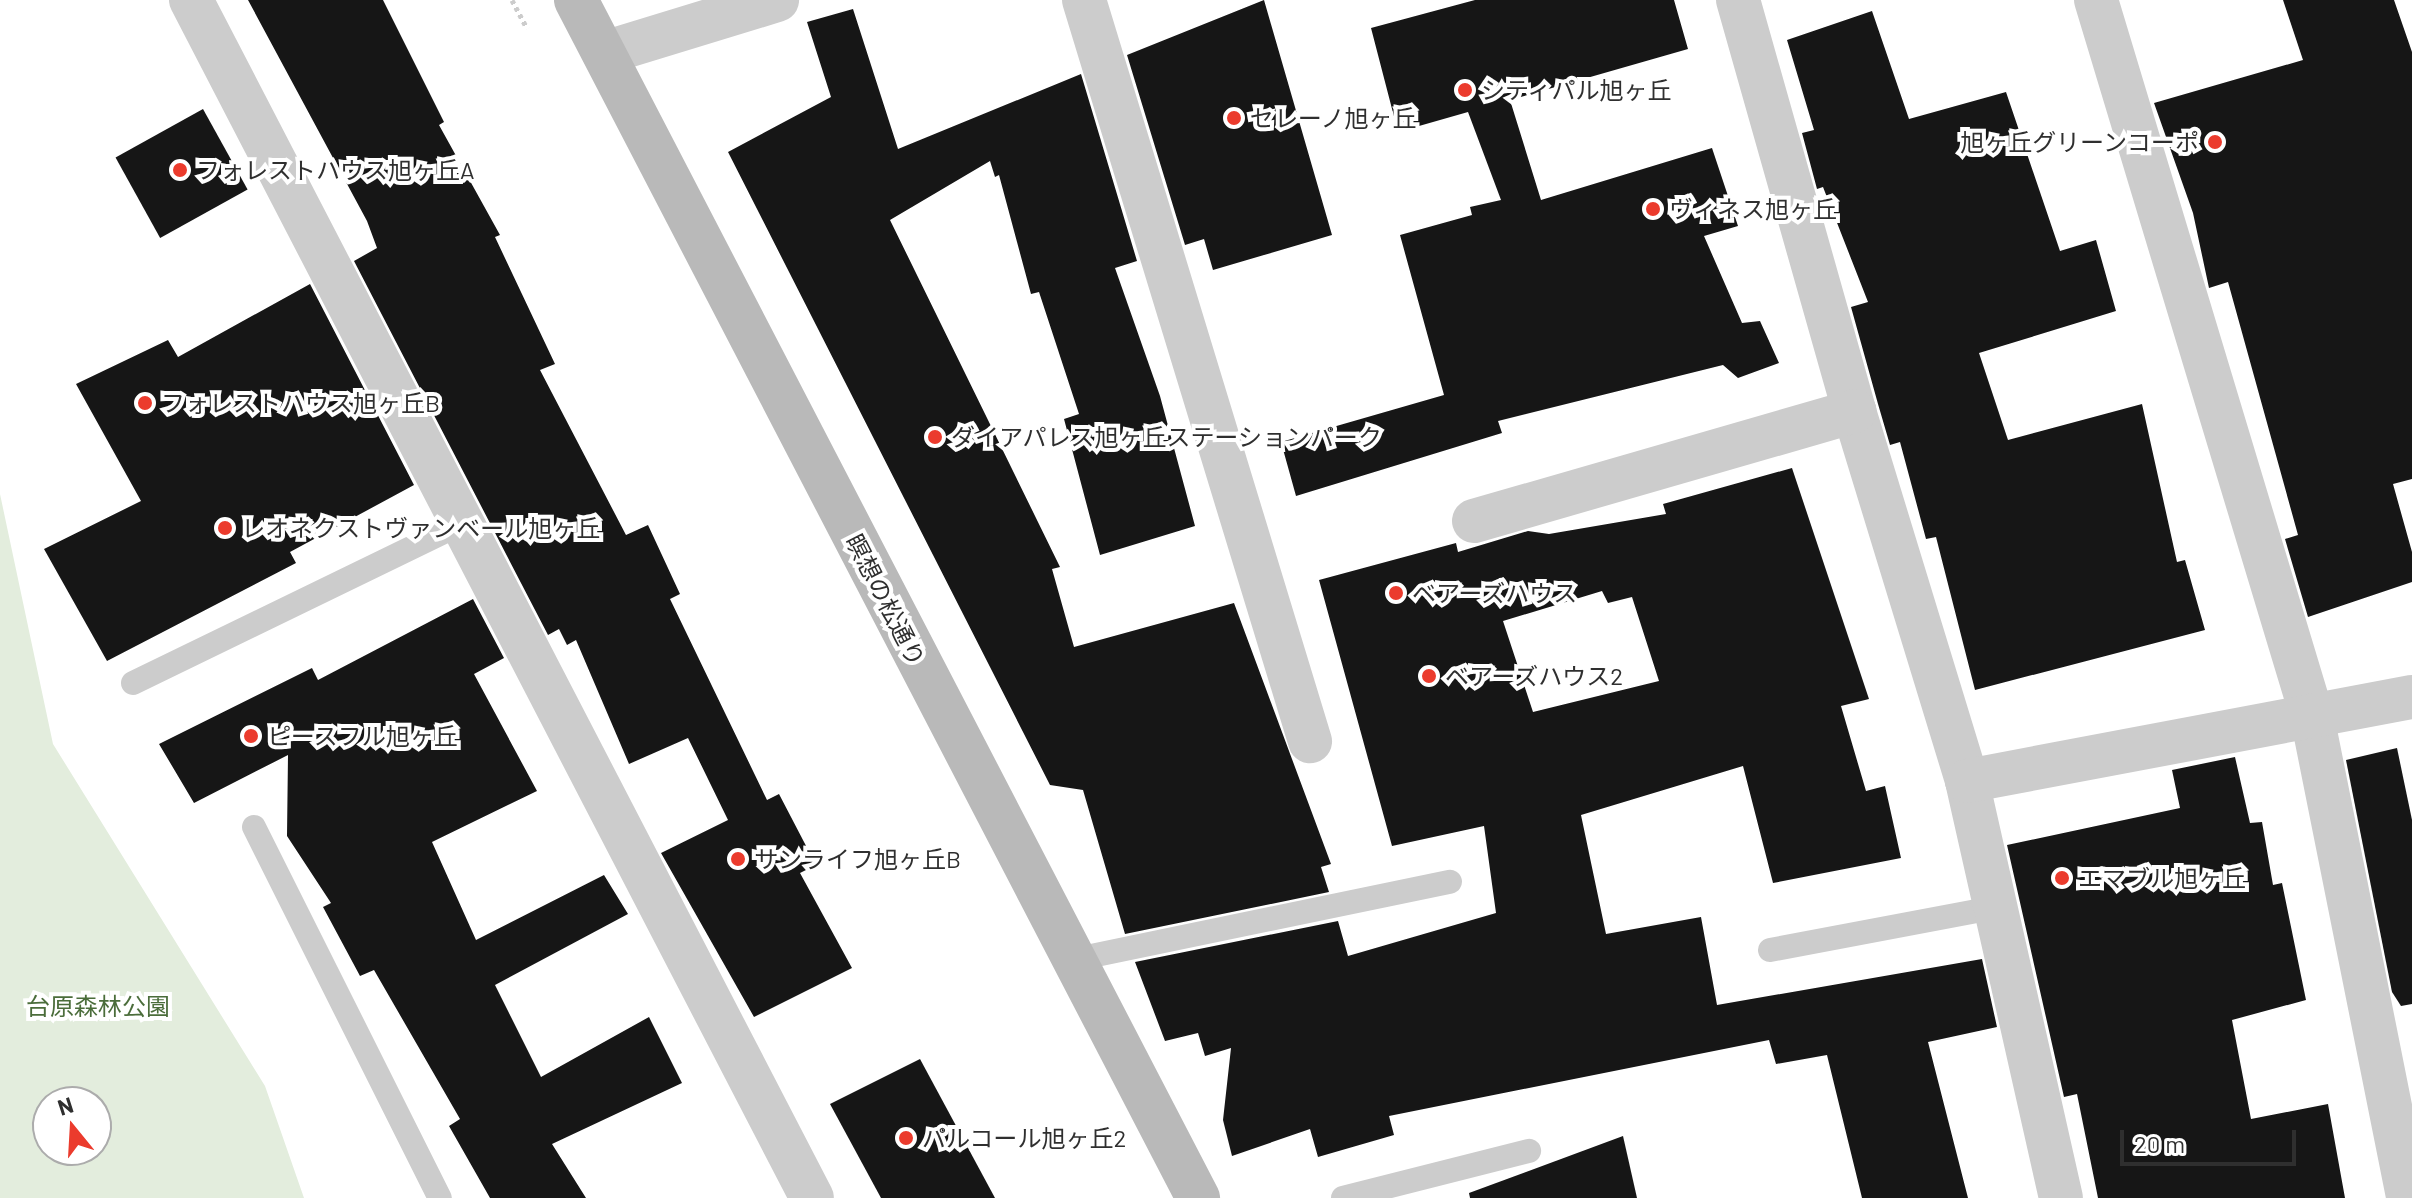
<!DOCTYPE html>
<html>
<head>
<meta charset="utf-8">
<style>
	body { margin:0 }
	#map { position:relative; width:2412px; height:1198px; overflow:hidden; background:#fff; font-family:Barlow,"Noto Sans JP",sans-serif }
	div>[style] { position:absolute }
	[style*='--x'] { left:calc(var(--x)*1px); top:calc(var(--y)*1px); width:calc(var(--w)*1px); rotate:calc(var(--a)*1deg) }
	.green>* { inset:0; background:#e3eddd }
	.building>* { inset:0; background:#161616; transform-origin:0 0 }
	.path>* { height:5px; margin-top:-2.5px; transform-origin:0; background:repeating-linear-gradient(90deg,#ccc 0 4px,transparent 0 8px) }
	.lane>* { height:24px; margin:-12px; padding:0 12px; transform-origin:12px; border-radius:12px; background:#ccc }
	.street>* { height:44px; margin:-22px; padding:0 22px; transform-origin:22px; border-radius:22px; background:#ccc }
	.secondary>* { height:44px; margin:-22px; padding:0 22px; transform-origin:22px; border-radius:22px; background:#b9b9b9 }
	.dots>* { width:22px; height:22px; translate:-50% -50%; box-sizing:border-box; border:4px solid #fff; border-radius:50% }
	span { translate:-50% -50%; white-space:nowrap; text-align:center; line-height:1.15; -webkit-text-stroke:8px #fff; paint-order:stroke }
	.poi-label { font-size:24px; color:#2f2f2f }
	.left { translate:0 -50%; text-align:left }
	.right { translate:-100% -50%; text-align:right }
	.street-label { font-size:24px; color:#2f2f2f }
	.park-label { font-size:24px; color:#4b6d3b }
	.north { position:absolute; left:32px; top:1086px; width:80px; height:80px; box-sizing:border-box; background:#fff; border:2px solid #acacac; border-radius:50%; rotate:342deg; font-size:22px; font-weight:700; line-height:32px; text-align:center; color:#2f2f2f }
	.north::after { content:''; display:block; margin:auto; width:28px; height:36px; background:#eb3b2d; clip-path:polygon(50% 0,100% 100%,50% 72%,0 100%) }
	.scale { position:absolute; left:2120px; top:1130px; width:176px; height:36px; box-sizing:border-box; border:4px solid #2f2f2f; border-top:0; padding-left:10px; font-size:24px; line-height:28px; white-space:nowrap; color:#2f2f2f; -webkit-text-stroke:6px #fff; paint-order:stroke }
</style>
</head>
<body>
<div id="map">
	<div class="green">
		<div style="clip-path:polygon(evenodd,0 494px,53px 744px,265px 1086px,304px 1198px,0 1198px,0 494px,96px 1102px,96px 1150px,48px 1150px,48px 1102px,96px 1102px)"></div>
	</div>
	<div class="building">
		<div style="clip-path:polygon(248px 0,383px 0,444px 122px,439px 125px,500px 235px,495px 237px,555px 364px,540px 370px,626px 535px,648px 525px,680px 594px,670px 599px,767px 800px,779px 794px,816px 865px,800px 873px,852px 968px,754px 1017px,661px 853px,728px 820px,688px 738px,629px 764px,576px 640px,567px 645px,559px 629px,548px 635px,354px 261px,377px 248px,367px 221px)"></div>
		<div style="clip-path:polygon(1264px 0,1332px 235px,1213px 270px,1204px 239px,1185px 245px,1127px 55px)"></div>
		<div style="clip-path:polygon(1475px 0,1674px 0,1688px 49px,1510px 100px,1541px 200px,1712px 148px,1738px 226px,1704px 236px,1742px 323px,1760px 321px,1779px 363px,1738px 378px,1723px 365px,1498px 421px,1502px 433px,1296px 496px,1281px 442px,1444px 395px,1400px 235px,1472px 215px,1470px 207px,1501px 200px,1468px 112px,1398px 132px,1371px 28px)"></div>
		<div style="clip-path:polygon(2283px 0,2394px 0,2412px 52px,2412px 479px,2393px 484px,2412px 552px,2412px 582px,2308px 617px,2285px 539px,2298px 535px,2228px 282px,2209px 288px,2193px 213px,2154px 103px,2303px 60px)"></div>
		<div style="clip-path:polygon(853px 9px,898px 149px,1081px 74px,1137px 261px,1115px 268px,1160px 396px,1195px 526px,1100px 555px,1064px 419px,1079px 414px,1039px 292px,1031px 294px,999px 175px,995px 177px,990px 161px,890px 220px,1060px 567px,1052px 569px,1074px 647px,1234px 603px,1331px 864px,1321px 867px,1329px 892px,1125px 934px,1083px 790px,1050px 785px,728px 152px,831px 97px,807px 22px)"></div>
		<div style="clip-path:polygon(1872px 11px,1909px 119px,2006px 92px,2060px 251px,2096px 240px,2116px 311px,1979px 353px,2008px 440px,2142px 404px,2177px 562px,2185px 560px,2205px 630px,1975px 690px,1936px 537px,1926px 539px,1900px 442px,1890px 445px,1878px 404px,1851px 307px,1868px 302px,1823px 187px,1817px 189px,1802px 133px,1814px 130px,1787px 40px)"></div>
		<div style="left:203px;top:109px;width:92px;height:100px;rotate:61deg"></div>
		<div style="clip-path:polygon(310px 284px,414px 485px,290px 552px,296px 563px,107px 661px,44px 549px,141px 501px,76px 384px,168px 340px,178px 357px)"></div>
		<div style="clip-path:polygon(evenodd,1792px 468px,1869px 699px,1841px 706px,1866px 791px,1885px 786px,1901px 858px,1773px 883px,1743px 766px,1581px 815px,1606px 934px,1701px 917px,1717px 1005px,1982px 959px,1997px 1027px,1928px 1042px,1968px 1198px,1862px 1198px,1827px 1055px,1776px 1064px,1769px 1040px,1389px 1116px,1394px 1135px,1318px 1157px,1310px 1129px,1232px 1156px,1223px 1120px,1231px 1048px,1205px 1056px,1198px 1033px,1165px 1041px,1135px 962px,1338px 921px,1348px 956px,1496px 913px,1484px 826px,1392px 846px,1319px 580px,1456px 543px,1458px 552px,1528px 531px,1549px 534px,1666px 514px,1663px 504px,1792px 468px,1602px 591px,1608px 603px,1632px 597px,1659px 681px,1533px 712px,1503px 621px,1602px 591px)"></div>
		<div style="clip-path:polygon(473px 599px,504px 658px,474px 674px,537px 791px,432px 842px,476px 940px,604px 875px,628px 914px,495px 985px,541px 1077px,649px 1017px,682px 1083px,552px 1144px,586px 1198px,490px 1198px,449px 1126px,460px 1119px,374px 970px,360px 976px,323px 907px,331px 903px,287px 836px,288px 755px,194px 803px,159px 744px,312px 668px,318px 680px)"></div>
		<div style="clip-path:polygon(2397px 748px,2412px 820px,2412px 1004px,2401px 1006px,2392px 992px,2346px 760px)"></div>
		<div style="clip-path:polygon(2235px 757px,2250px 823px,2262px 822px,2273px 885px,2282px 883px,2306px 1000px,2232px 1020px,2251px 1119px,2328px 1104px,2345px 1198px,2098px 1198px,2077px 1094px,2064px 1097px,2007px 845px,2180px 808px,2172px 770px)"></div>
		<div style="clip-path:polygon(920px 1059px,995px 1198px,881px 1198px,830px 1104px)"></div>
		<div style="clip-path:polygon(1623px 1136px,1637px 1198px,1470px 1198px,1469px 1193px)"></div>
	</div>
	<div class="path">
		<div style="--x:512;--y:0;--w:32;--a:62"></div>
	</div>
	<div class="lane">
		<div style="--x:133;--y:683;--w:365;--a:-25.9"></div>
		<div style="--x:254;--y:827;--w:415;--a:63.4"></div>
		<div style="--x:1770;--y:950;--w:232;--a:-10.7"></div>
		<div style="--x:1072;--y:960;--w:386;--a:-11.7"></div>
		<div style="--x:1343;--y:1198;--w:192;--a:-14.2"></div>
	</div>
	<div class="street">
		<div style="--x:191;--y:0;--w:1349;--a:62.6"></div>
		<div style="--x:1084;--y:0;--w:775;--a:73.04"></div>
		<div style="--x:1738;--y:0;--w:427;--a:74.2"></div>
		<div style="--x:1854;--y:411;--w:387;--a:73"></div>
		<div style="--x:1967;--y:781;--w:427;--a:77.3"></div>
		<div style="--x:2096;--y:0;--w:748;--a:73.21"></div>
		<div style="--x:2312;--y:716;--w:491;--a:78.7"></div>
		<div style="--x:604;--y:53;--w:181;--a:-17"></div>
		<div style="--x:1474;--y:521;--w:396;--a:-16.1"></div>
		<div style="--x:1967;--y:781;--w:453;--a:-10.7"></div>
	</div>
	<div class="secondary">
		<div style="--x:576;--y:0;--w:1350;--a:62.56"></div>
	</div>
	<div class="dots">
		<div style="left:1465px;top:90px;background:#eb3b2d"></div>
		<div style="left:1234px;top:118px;background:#eb3b2d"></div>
		<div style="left:2215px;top:142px;background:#eb3b2d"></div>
		<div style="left:180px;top:170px;background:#eb3b2d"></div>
		<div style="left:1653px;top:209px;background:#eb3b2d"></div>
		<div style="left:145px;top:403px;background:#eb3b2d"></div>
		<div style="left:935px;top:437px;background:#eb3b2d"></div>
		<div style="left:225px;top:528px;background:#eb3b2d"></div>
		<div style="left:1396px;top:593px;background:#eb3b2d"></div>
		<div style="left:1429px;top:676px;background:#eb3b2d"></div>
		<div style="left:251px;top:736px;background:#eb3b2d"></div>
		<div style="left:738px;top:859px;background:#eb3b2d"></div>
		<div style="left:2062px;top:878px;background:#eb3b2d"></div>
		<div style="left:906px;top:1138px;background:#eb3b2d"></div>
	</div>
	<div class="poi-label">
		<span class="left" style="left:1481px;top:90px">シティパル旭ヶ丘</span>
		<span class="left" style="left:1250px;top:118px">セレーノ旭ヶ丘</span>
		<span class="right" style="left:2199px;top:142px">旭ヶ丘グリーンコーポ</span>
		<span class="left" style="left:196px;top:170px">フォレストハウス旭ヶ丘A</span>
		<span class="left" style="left:1669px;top:209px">ヴィネス旭ヶ丘</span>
		<span class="left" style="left:161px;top:403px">フォレストハウス旭ヶ丘B</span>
		<span class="left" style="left:951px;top:437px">ダイアパレス旭ヶ丘ステーションパーク</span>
		<span class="left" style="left:241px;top:528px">レオネクストヴァンベール旭ヶ丘</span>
		<span class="left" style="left:1412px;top:593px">ベアーズハウス</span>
		<span class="left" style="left:1445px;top:676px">ベアーズハウス2</span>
		<span class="left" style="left:267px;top:736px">ピースフル旭ヶ丘</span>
		<span class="left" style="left:754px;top:859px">サンライフ旭ヶ丘B</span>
		<span class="left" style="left:2078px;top:878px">エマブル旭ヶ丘</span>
		<span class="left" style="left:922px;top:1138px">パルコール旭ヶ丘2</span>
	</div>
	<div class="street-label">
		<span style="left:886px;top:600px;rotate:63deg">瞑想の松通り</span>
	</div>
	<div class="park-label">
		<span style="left:98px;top:1006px">台原森林公園</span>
	</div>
	<div class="north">N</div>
	<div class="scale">20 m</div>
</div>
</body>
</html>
